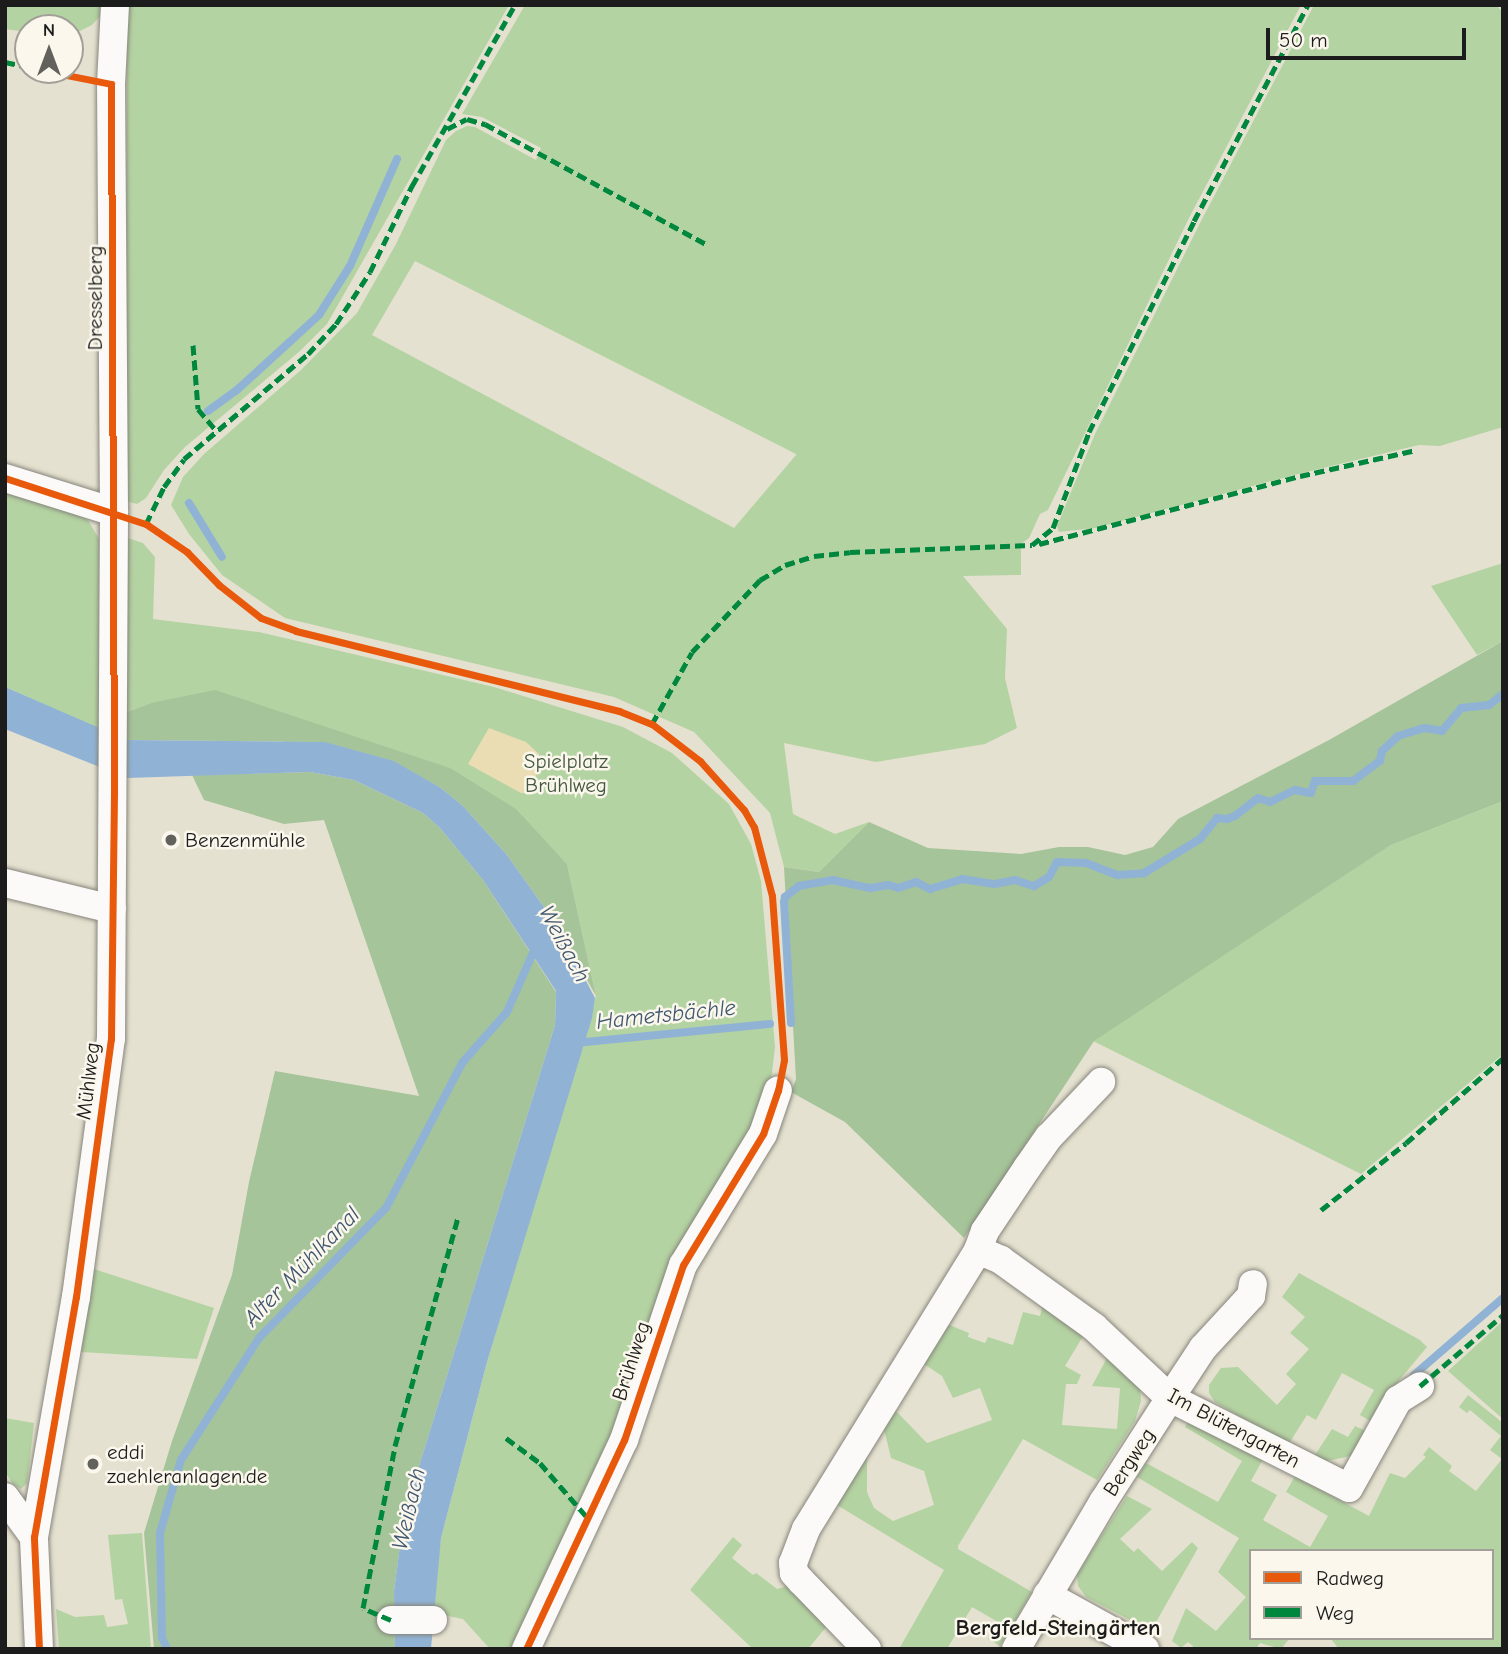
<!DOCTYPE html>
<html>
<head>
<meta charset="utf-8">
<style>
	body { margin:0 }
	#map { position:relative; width:1508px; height:1654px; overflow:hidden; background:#e5e1d0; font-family:"Comic Neue",sans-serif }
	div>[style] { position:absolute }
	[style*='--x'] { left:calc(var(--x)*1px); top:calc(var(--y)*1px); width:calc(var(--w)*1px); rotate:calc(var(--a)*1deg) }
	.green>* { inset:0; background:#b4d3a2 }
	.forest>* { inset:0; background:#a5c499 }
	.sand>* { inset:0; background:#eaddb4 }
	.water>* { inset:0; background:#90b3d5 }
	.stream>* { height:8px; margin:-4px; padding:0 4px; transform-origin:4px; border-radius:4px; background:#90b3d5 }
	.roads { filter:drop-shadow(0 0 2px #86857c) drop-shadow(0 0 2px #86857c) }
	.street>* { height:28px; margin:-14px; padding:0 14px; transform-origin:14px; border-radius:14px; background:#fbfaf8 }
	.quiet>* { height:5px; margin-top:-2.5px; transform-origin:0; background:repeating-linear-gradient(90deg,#00873e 0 10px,transparent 0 15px) }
	.cycleway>* { height:7px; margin:-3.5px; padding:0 3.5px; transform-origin:3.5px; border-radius:3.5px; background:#e8590c }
	.dots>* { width:19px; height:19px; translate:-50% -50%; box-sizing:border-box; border:4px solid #fbf7ec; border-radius:50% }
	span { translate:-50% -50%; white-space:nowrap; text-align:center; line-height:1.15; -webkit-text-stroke:5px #fbf7ec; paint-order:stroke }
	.street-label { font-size:21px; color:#1c1c1c }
	.park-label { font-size:21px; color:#43583e }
	.poi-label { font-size:21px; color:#1c1c1c }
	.left { translate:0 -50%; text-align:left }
	.water-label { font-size:23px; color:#405770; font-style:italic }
	.neighbourhood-label { font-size:23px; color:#1c1c1c; font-weight:700 }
	.frame { position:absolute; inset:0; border:7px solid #1c1c1c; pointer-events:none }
	.legend { position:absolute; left:1249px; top:1549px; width:245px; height:91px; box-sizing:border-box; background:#fbf7ec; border:2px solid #a29f99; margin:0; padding:9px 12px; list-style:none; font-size:21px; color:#1c1c1c }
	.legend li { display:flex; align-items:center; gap:14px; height:35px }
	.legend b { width:35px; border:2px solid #a29f99 }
	.north { position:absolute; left:14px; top:14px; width:70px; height:70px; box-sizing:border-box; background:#fbf7ec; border:2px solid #a29f99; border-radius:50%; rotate:0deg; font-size:19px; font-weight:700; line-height:28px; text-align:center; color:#1c1c1c }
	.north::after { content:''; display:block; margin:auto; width:24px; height:32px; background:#62615b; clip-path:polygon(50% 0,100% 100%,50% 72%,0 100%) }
	.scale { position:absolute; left:1266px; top:28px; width:200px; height:32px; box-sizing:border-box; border:4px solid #1c1c1c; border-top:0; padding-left:9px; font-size:21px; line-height:24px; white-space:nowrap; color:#1c1c1c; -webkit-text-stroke:5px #fbf7ec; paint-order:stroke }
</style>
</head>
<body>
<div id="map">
	<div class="green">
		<div style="clip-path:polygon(5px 5px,107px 5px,107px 8px,92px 25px,76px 33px,70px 33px,70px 28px,28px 28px,28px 32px,5px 29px)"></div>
		<div style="clip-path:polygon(127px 5px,509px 5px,327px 324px,300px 351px,185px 447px,164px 470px,146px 498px,137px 504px,126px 501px)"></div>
		<div style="clip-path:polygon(evenodd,525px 5px,1301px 5px,1189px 218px,1048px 510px,1040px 514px,1029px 538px,1021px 544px,1021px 575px,963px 576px,1007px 629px,1005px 678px,1017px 728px,985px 744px,876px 762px,784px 743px,793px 814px,835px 834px,869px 822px,819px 872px,784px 867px,770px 813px,694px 732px,614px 697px,285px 618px,222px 575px,189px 534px,171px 505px,183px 477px,204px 454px,301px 370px,357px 313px,396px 244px,446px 140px,456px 131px,467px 126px,475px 127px,536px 160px,541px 148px,482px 117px,462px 114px,525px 5px,415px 261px,796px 454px,796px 455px,734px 528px,372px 335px,415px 261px)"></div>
		<div style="clip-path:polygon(1314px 5px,1496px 5px,1503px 12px,1503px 427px,1440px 446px,1419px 445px,1294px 475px,1095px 528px,1059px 532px,1057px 526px,1095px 434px,1199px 225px)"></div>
		<div style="clip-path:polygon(5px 487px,74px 512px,88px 520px,99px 539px,99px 729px,5px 687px)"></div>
		<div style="clip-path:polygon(128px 538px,143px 543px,155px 557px,153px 619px,259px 632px,494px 687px,623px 727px,672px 753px,729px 804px,751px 844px,761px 881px,775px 1047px,770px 1089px,640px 1368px,521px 1649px,490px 1649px,463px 1619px,432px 1613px,441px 1538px,487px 1362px,596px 996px,567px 864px,514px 808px,151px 703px,127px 712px)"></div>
		<div style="clip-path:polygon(1503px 563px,1503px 641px,1477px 655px,1431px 586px)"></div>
		<div style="clip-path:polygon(1503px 801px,1503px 1054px,1361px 1174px,1093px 1041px,1391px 845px)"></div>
		<div style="clip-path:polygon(94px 1269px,214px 1308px,197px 1359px,81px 1352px)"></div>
		<div style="clip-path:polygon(1299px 1273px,1420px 1340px,1427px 1347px,1391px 1390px,1374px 1423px,1360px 1415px,1374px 1390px,1342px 1373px,1316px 1420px,1307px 1415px,1288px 1445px,1215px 1402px,1209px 1393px,1209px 1385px,1221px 1368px,1238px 1367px,1277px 1405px,1296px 1384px,1286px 1374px,1309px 1349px,1290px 1333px,1305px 1317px,1282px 1297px)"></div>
		<div style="clip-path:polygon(1043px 1304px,1085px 1333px,1065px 1366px,1081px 1375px,1077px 1384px,1066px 1384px,1062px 1425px,1117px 1429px,1120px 1388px,1092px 1386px,1110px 1352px,1140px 1385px,1141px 1401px,1135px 1421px,1097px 1480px,1023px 1439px,958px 1546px,958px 1549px,1032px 1592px,1000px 1646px,988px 1639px,998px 1622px,972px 1607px,947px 1649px,899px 1649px,944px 1570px,837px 1505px,867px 1456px,867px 1492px,874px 1508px,893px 1521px,934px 1505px,924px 1471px,891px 1458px,884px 1429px,895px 1410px,927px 1443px,992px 1420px,980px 1388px,953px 1398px,942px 1376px,924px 1364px,947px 1324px,969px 1333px,968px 1337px,985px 1343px,988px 1337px,1013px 1345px,1023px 1312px,1040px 1316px)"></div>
		<div style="clip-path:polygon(1503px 1321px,1503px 1419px,1448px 1371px)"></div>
		<div style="clip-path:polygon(1468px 1395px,1503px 1423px,1503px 1649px,1339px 1649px,1331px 1639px,1327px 1638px,1492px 1638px,1492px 1551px,1251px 1551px,1251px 1638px,1290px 1638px,1281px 1649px,1260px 1643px,1256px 1649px,1192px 1649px,1193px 1646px,1188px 1642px,1181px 1648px,1172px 1641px,1186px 1608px,1216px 1631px,1246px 1597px,1218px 1572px,1239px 1538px,1137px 1477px,1146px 1463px,1218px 1502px,1242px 1461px,1185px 1427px,1190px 1417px,1263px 1459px,1251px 1481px,1277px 1495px,1263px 1520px,1310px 1547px,1328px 1516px,1286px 1492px,1295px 1476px,1369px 1516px,1390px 1473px,1405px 1478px,1426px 1457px,1423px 1455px,1429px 1447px,1452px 1466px,1449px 1471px,1476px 1491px,1502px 1459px,1490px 1450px,1501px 1436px,1470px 1410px,1467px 1413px,1459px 1407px)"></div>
		<div style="clip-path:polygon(5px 1418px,34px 1423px,27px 1483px,21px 1489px,13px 1484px,5px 1472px)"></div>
		<div style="clip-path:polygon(1355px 1426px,1368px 1432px,1356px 1455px,1322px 1462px,1313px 1458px,1332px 1429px,1348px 1437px)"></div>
		<div style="clip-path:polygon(1127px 1496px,1152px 1509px,1120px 1539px,1134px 1552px,1138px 1548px,1162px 1571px,1192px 1542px,1198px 1548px,1151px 1631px,1086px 1597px,1078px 1586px,1077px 1574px)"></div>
		<div style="clip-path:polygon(142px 1533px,151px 1649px,59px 1649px,56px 1609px,75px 1617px,104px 1615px,107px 1627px,128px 1624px,122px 1599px,115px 1600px,108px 1535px)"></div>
		<div style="clip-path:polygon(733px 1537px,742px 1545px,732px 1558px,753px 1575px,756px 1573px,777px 1589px,787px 1586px,827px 1626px,808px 1649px,753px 1649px,690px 1590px)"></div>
	</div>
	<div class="forest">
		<div style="clip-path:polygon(1503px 641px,1503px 801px,1391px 845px,1094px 1041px,964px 1238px,845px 1122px,791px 1092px,796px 1079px,784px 867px,819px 872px,869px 822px,928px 848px,1021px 854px,1059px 847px,1088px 847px,1125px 855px,1153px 847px,1178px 819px,1329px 740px)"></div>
		<div style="clip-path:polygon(215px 690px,450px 768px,516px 809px,567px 864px,596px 996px,556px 924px,507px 855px,463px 806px,441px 788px,394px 761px,325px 742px,127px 740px,127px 712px,151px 703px)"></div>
		<div style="clip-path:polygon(310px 772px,354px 780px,423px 813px,440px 828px,483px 880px,556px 992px,555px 1025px,404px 1515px,394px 1591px,395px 1649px,154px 1649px,144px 1533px,172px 1441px,232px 1275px,249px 1182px,275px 1071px,419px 1096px,324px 820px,284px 824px,204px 800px,192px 775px)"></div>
	</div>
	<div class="sand">
		<div style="clip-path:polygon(489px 728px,526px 742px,539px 754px,535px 781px,526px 793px,521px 793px,468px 764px)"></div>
	</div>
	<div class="water">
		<div style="clip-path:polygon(5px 687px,127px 740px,325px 742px,394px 761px,441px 788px,463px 806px,507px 855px,556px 924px,595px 998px,592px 1018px,487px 1362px,441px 1538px,431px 1649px,395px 1649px,394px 1591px,404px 1515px,555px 1025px,556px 991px,483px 880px,440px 828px,423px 813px,354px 780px,310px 772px,127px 778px,5px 729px)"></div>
	</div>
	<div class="stream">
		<div style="--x:208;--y:411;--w:36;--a:-36"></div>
		<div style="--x:237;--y:390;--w:111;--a:-42.4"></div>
		<div style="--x:319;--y:315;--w:58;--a:-57.7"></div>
		<div style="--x:350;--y:266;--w:117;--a:-66.3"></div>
		<div style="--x:189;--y:503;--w:63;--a:58.6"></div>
		<div style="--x:791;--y:1023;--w:121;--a:-93.3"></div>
		<div style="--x:784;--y:902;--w:5;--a:-79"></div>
		<div style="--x:785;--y:897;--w:18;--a:-38"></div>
		<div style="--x:799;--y:886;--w:34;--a:-10"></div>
		<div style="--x:832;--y:880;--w:39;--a:12"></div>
		<div style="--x:870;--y:888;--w:19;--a:-9"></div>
		<div style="--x:889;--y:885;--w:9;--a:18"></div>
		<div style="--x:898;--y:888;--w:19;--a:-18"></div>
		<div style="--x:916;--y:882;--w:16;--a:27"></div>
		<div style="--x:930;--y:889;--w:34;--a:-17"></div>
		<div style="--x:962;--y:879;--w:33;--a:9"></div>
		<div style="--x:995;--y:884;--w:20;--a:-11"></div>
		<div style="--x:1015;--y:880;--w:20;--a:18"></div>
		<div style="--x:1034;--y:886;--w:17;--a:-31"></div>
		<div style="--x:1049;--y:877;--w:17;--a:-62"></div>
		<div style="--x:1057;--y:862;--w:29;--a:2"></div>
		<div style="--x:1086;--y:863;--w:34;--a:21"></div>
		<div style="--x:1118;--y:875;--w:26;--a:-4"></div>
		<div style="--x:1144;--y:873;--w:66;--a:-31.3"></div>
		<div style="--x:1200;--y:839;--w:27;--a:-51"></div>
		<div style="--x:1217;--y:818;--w:10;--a:6"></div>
		<div style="--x:1227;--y:819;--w:9;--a:-21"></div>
		<div style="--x:1235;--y:816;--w:29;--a:-38"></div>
		<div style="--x:1258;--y:798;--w:13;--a:18"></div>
		<div style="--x:1270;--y:802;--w:28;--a:-26"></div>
		<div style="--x:1295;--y:790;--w:16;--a:11"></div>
		<div style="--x:1311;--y:793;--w:13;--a:-72"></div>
		<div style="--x:1315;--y:781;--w:38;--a:0"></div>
		<div style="--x:1353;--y:781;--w:34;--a:-37"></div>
		<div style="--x:1380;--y:761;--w:10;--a:-79"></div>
		<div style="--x:1382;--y:751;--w:22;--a:-43"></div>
		<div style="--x:1398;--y:736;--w:27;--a:-17"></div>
		<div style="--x:1424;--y:728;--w:18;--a:9"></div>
		<div style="--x:1442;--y:731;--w:30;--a:-50"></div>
		<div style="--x:1461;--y:708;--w:28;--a:-6"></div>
		<div style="--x:1489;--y:705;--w:18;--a:-38"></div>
		<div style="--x:575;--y:1043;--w:196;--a:-5.6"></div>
		<div style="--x:1414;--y:1375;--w:118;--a:-40.9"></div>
		<div style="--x:167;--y:1649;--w:13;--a:-113"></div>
		<div style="--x:162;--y:1637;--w:104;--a:-91.1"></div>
		<div style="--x:160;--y:1533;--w:76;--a:-74"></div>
		<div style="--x:181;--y:1460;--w:145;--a:-57.4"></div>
		<div style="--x:259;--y:1338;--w:182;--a:-45.7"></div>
		<div style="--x:386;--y:1208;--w:164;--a:-62.3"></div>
		<div style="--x:462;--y:1063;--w:68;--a:-48.6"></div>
		<div style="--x:507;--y:1012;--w:72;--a:-66.3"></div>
	</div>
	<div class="roads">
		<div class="street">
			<div style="--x:5;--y:478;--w:114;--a:17.3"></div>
			<div style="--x:5;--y:883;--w:110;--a:13.7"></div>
			<div style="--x:978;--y:1250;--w:20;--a:-70"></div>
			<div style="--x:985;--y:1231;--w:76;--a:-56.3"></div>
			<div style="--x:1027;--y:1168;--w:38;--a:-55"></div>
			<div style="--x:1049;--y:1137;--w:76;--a:-46.6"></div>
			<div style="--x:5;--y:1497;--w:49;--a:54.1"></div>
			<div style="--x:1047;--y:1595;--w:112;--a:28.9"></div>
			<div style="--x:391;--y:1620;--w:42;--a:0"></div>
			<div style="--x:39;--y:1649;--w:112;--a:-92.6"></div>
			<div style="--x:34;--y:1537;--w:244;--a:-80.1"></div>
			<div style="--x:76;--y:1297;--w:260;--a:-82.3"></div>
			<div style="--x:111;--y:1039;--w:527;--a:-89.67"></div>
			<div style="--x:114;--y:512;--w:428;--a:-90.4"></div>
			<div style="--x:111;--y:84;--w:79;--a:-87.1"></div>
			<div style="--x:526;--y:1649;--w:231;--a:-64.9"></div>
			<div style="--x:624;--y:1440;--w:185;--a:-71.4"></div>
			<div style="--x:683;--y:1265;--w:153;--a:-58.6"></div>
			<div style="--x:763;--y:1134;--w:46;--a:-71.2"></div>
			<div style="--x:867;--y:1649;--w:95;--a:-134.1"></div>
			<div style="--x:801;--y:1581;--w:11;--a:-131"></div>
			<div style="--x:794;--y:1573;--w:10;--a:-96"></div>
			<div style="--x:793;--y:1563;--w:36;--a:-69"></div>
			<div style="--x:806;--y:1529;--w:328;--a:-58.3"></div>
			<div style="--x:978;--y:1250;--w:25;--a:23"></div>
			<div style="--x:1001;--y:1260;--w:115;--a:35.8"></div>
			<div style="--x:1094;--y:1327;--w:104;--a:43.1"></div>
			<div style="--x:1170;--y:1398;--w:200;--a:26.7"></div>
			<div style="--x:1349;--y:1488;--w:101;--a:-60.9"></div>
			<div style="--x:1398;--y:1400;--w:26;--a:-32"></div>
			<div style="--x:1016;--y:1649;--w:171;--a:-59.4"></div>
			<div style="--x:1103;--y:1502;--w:124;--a:-57.2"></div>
			<div style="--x:1170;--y:1398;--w:60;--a:-56.6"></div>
			<div style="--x:1203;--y:1348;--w:71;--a:-47.3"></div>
			<div style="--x:1251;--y:1296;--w:12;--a:-81"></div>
		</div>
	</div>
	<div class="quiet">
		<div style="--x:5;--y:62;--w:24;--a:12"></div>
		<div style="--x:447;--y:129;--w:22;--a:-27"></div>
		<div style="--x:467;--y:119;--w:19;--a:16"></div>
		<div style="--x:485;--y:124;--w:254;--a:28.5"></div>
		<div style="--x:193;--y:345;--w:64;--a:85.5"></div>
		<div style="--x:198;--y:409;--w:30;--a:50"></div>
		<div style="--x:146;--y:524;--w:41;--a:-64.1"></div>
		<div style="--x:164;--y:487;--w:34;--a:-54"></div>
		<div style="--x:184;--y:459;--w:162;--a:-40.3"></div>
		<div style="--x:308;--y:354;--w:41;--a:-47"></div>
		<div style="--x:336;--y:324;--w:62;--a:-56.8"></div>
		<div style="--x:370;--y:272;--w:96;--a:-64"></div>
		<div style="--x:412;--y:186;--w:208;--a:-60.4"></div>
		<div style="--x:1039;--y:544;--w:270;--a:-14.6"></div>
		<div style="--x:1300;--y:476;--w:119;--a:-12.6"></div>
		<div style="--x:652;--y:724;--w:82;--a:-60.9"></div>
		<div style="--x:692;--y:652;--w:99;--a:-46.6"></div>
		<div style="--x:760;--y:580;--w:29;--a:-31"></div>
		<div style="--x:785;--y:565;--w:30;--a:-17"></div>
		<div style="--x:814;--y:556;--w:36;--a:-6"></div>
		<div style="--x:850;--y:552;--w:182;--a:-2.2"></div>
		<div style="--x:1032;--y:545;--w:27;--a:-39"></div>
		<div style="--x:1053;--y:528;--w:103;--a:-69.4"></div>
		<div style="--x:1089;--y:432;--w:236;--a:-63.5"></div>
		<div style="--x:1194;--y:221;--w:244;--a:-62.2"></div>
		<div style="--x:1321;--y:1210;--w:108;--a:-38.2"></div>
		<div style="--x:1406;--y:1143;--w:129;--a:-41.2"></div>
		<div style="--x:1420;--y:1386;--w:109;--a:-40.5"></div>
		<div style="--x:506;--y:1438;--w:42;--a:36.3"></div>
		<div style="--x:540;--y:1463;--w:70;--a:49"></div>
		<div style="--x:391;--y:1620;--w:30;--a:-157"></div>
		<div style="--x:363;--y:1608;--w:165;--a:-78.8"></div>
		<div style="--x:395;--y:1446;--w:237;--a:-74.6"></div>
	</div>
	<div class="cycleway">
		<div style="--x:5;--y:478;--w:148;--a:18.1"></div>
		<div style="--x:146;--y:524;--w:50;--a:34.3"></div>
		<div style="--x:187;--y:552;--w:46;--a:45.9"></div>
		<div style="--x:219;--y:585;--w:53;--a:38.2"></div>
		<div style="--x:261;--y:618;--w:37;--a:20"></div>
		<div style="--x:296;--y:631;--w:333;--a:13.9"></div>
		<div style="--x:619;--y:711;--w:35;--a:22"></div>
		<div style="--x:652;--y:724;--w:61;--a:37.6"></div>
		<div style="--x:700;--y:761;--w:66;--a:48.1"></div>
		<div style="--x:744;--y:810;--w:20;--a:60"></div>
		<div style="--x:754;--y:827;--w:71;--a:75.4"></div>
		<div style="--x:772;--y:896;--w:164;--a:85.8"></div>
		<div style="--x:784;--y:1060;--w:31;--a:101"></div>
		<div style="--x:778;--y:1090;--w:46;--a:108.8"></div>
		<div style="--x:763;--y:1134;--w:153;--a:121.4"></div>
		<div style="--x:683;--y:1265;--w:185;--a:108.6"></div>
		<div style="--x:624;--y:1440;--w:231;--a:115.1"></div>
		<div style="--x:39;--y:1649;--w:112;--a:-92.6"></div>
		<div style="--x:34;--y:1537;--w:244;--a:-80.1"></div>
		<div style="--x:76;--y:1297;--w:260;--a:-82.3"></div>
		<div style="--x:111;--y:1039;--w:250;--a:-89.3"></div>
		<div style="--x:114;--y:789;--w:705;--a:-90.24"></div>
		<div style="--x:111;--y:84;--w:71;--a:-168.7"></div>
	</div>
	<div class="dots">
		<div style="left:171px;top:840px;background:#62615b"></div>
		<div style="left:93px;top:1464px;background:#62615b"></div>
	</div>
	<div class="street-label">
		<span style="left:95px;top:298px;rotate:-90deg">Dresselberg</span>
		<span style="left:88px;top:1081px;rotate:-83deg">Mühlweg</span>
		<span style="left:631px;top:1361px;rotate:-72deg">Brühlweg</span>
		<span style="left:1234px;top:1428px;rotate:28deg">Im Blütengarten</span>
		<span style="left:1129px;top:1462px;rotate:-57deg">Bergweg</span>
	</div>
	<div class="park-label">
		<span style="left:566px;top:773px">Spielplatz<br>Brühlweg</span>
	</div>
	<div class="poi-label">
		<span class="left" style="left:185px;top:840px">Benzenmühle</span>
		<span class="left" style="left:107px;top:1464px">eddi<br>zaehleranlagen.de</span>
	</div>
	<div class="water-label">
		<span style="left:564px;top:944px;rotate:62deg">Weißach</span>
		<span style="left:666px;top:1015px;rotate:-6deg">Hametsbächle</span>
		<span style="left:302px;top:1267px;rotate:-46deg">Alter Mühlkanal</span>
		<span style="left:409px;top:1509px;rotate:-77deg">Weißach</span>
	</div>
	<div class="neighbourhood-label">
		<span style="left:1058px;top:1628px">Bergfeld-Steingärten</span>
	</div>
	<div class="frame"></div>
	<ul class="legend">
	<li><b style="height:9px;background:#e8590c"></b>Radweg</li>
	<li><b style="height:9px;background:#00873e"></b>Weg</li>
	</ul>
	<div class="north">N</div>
	<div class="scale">50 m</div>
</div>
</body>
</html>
